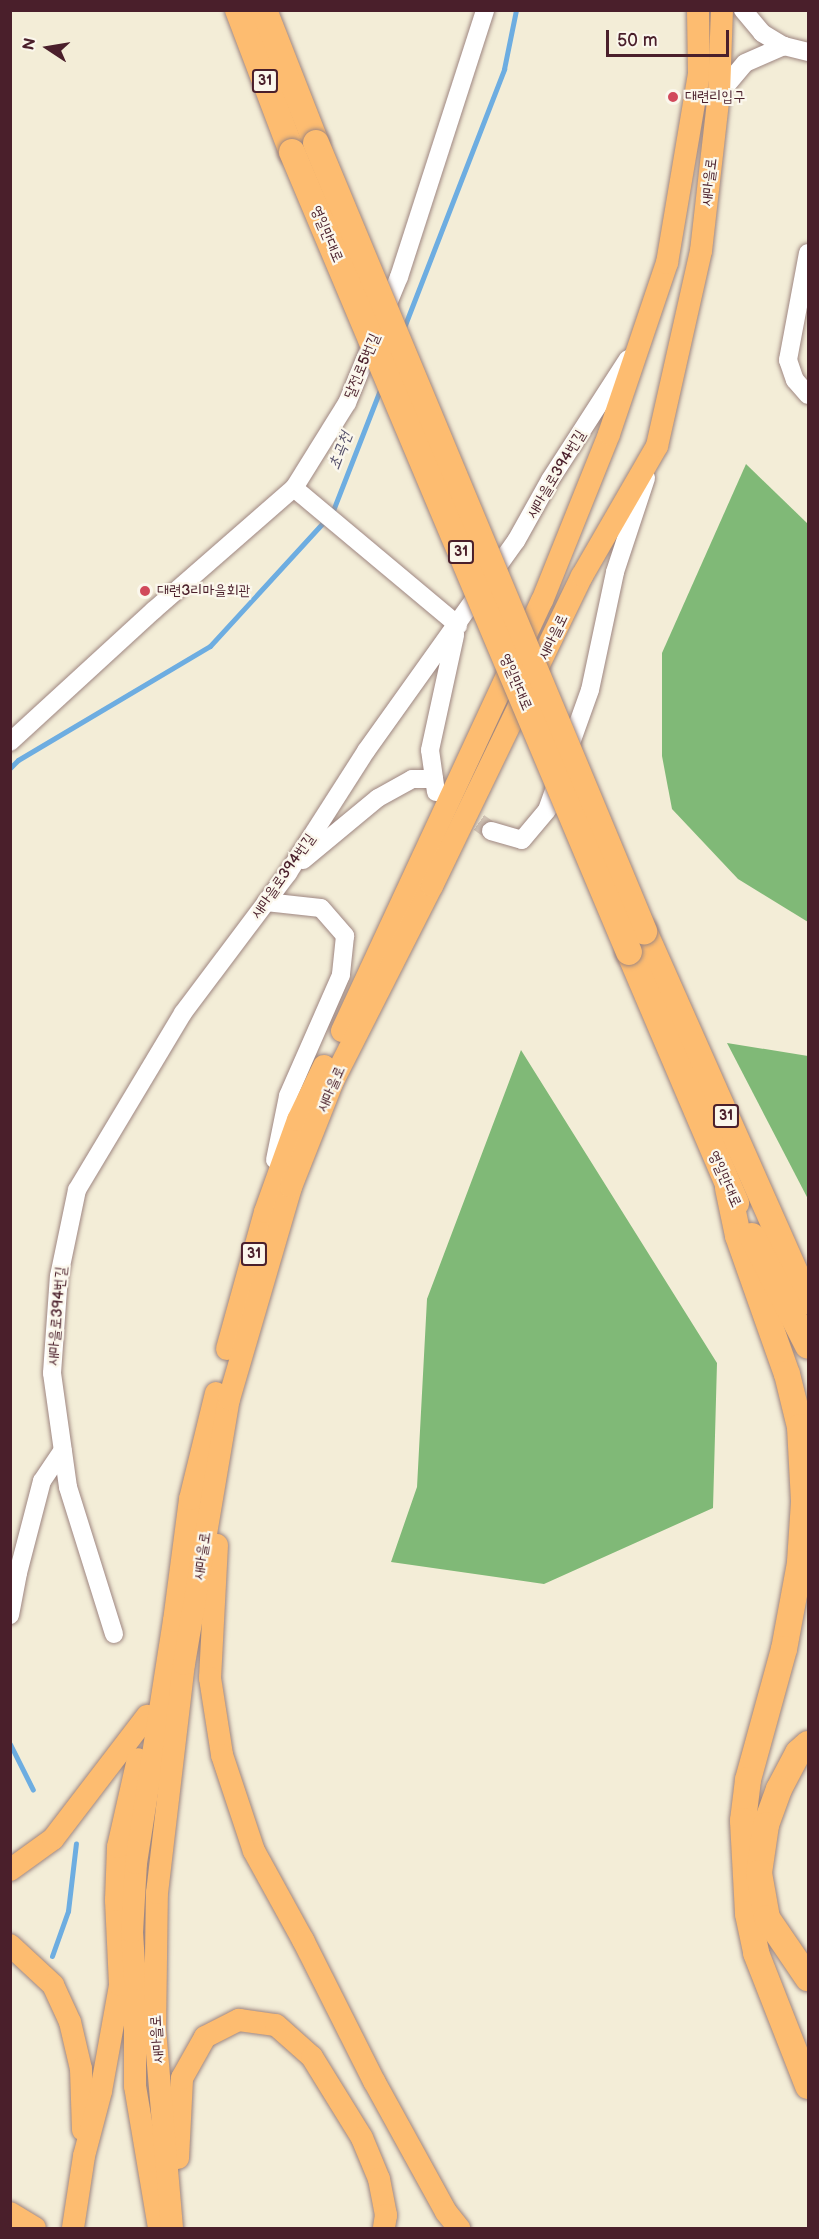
<!DOCTYPE html>
<html>
<head>
<meta charset="utf-8">
<style>
	body { margin:0 }
	#map { position:relative; width:819px; height:2239px; overflow:hidden; background:#f3edd7; font-family:"Balsamiq Sans","Poor Story",sans-serif }
	div>[style] { position:absolute }
	[style*='--x'] { left:calc(var(--x)*1px); top:calc(var(--y)*1px); width:calc(var(--w)*1px); rotate:calc(var(--a)*1deg) }
	.forest>* { inset:0; background:#80b977 }
	.stream>* { height:5px; margin:-2.5px; padding:0 2.5px; transform-origin:2.5px; border-radius:2.5px; background:#6dade1 }
	.minor-tunnel>* { height:18px; margin-top:-9px; transform-origin:0; background:repeating-linear-gradient(90deg,#d1c4b5 0 18px,transparent 0 27px) }
	.roads { filter:drop-shadow(0 0 2px #9e8681) drop-shadow(0 0 2px #9e8681) }
	.minor>* { height:18px; margin:-9px; padding:0 9px; transform-origin:9px; border-radius:9px; background:#fff }
	.major>* { height:22px; margin:-11px; padding:0 11px; transform-origin:11px; border-radius:11px; background:#fdbc70 }
	.highway>* { height:26px; margin:-13px; padding:0 13px; transform-origin:13px; border-radius:13px; background:#fdbc70 }
	.bridges { filter:drop-shadow(0 0 2px #9e8681) drop-shadow(0 0 2px #9e8681) }
	.highway-bridge>* { height:26px; margin:-13px; padding:0 13px; transform-origin:13px; border-radius:13px; background:#fdbc70 }
	.dots>* { width:16px; height:16px; translate:-50% -50%; box-sizing:border-box; border:3px solid #fbf7ec; border-radius:50% }
	span { translate:-50% -50%; white-space:nowrap; text-align:center; line-height:1.15; -webkit-text-stroke:4.5px #fbf7ec; paint-order:stroke }
	.shield-label span { padding:2px 4px; background:#fbf7ec; border:2px solid; border-radius:4px; -webkit-text-stroke-width:0 }
	.shield-label { font-size:14px; color:#4a1f2b; font-weight:700 }
	.poi-label { font-size:15px; color:#4a1f2b }
	.left { translate:0 -50%; text-align:left }
	.street-label { font-size:15px; color:#4a1f2b }
	.water-label { font-size:16px; color:#56516b; font-style:italic }
	.frame { position:absolute; inset:0; border:12px solid #4a1f2b; pointer-events:none }
	.north { position:absolute; left:18px; top:18px; width:60px; height:60px; -webkit-text-stroke:4px #fbf7ec; paint-order:stroke; rotate:282deg; font-size:16px; font-weight:700; line-height:24px; text-align:center; color:#4a1f2b }
	.north::after { content:''; display:block; margin:auto; width:21px; height:27px; background:#4a1f2b; clip-path:polygon(50% 0,100% 100%,50% 72%,0 100%) }
	.scale { position:absolute; left:606px; top:30px; width:123px; height:27px; box-sizing:border-box; border:3px solid #4a1f2b; border-top:0; padding-left:8px; font-size:18px; line-height:21px; white-space:nowrap; color:#4a1f2b; -webkit-text-stroke:4px #fbf7ec; paint-order:stroke }
</style>
</head>
<body>
<div id="map">
	<div class="forest">
		<div style="clip-path:polygon(746px 464px,808px 524px,808px 922px,738px 879px,672px 809px,662px 756px,662px 653px)"></div>
		<div style="clip-path:polygon(727px 1043px,808px 1056px,808px 1199px)"></div>
		<div style="clip-path:polygon(521px 1050px,717px 1363px,713px 1508px,544px 1584px,391px 1562px,417px 1487px,427px 1299px)"></div>
	</div>
	<div class="stream">
		<div style="--x:403;--y:330;--w:280;--a:-68.8"></div>
		<div style="--x:504;--y:69;--w:60;--a:-78.5"></div>
		<div style="--x:10;--y:768;--w:11;--a:-45"></div>
		<div style="--x:18;--y:760;--w:223;--a:-30.7"></div>
		<div style="--x:210;--y:646;--w:180;--a:-47.5"></div>
		<div style="--x:332;--y:513;--w:135;--a:-68.7"></div>
		<div style="--x:10;--y:1744;--w:51;--a:63.4"></div>
		<div style="--x:52;--y:1956;--w:48;--a:-70.4"></div>
		<div style="--x:68;--y:1911;--w:68;--a:-83.3"></div>
	</div>
	<div class="minor-tunnel">
		<div style="--x:457;--y:807;--w:42;--a:35.2"></div>
	</div>
	<div class="roads">
		<div class="minor">
			<div style="--x:743;--y:10;--w:30;--a:50"></div>
			<div style="--x:762;--y:33;--w:26;--a:31"></div>
			<div style="--x:784;--y:46;--w:25;--a:14"></div>
			<div style="--x:719;--y:94;--w:40;--a:-50"></div>
			<div style="--x:745;--y:63;--w:43;--a:-23.6"></div>
			<div style="--x:808;--y:253;--w:109;--a:100.6"></div>
			<div style="--x:788;--y:360;--w:21;--a:71"></div>
			<div style="--x:795;--y:380;--w:20;--a:49"></div>
			<div style="--x:294;--y:488;--w:214;--a:39.9"></div>
			<div style="--x:10;--y:742;--w:195;--a:-42.5"></div>
			<div style="--x:154;--y:610;--w:186;--a:-41.1"></div>
			<div style="--x:294;--y:488;--w:100;--a:-58.1"></div>
			<div style="--x:347;--y:403;--w:136;--a:-67.6"></div>
			<div style="--x:399;--y:277;--w:281;--a:-72.1"></div>
			<div style="--x:436;--y:792;--w:42;--a:-98.1"></div>
			<div style="--x:430;--y:750;--w:118;--a:-77.7"></div>
			<div style="--x:491;--y:831;--w:32;--a:16"></div>
			<div style="--x:522;--y:840;--w:39;--a:-50"></div>
			<div style="--x:547;--y:810;--w:127;--a:-70.3"></div>
			<div style="--x:590;--y:690;--w:121;--a:-78"></div>
			<div style="--x:615;--y:572;--w:99;--a:-71.7"></div>
			<div style="--x:303;--y:860;--w:97;--a:-39.6"></div>
			<div style="--x:378;--y:798;--w:39;--a:-29"></div>
			<div style="--x:412;--y:779;--w:22;--a:0"></div>
			<div style="--x:266;--y:902;--w:55;--a:6.2"></div>
			<div style="--x:321;--y:908;--w:37;--a:49"></div>
			<div style="--x:345;--y:936;--w:39;--a:96"></div>
			<div style="--x:341;--y:975;--w:132;--a:113.7"></div>
			<div style="--x:288;--y:1096;--w:65;--a:101.5"></div>
			<div style="--x:10;--y:1615;--w:43;--a:-79.2"></div>
			<div style="--x:18;--y:1573;--w:95;--a:-75.4"></div>
			<div style="--x:42;--y:1481;--w:37;--a:-56"></div>
			<div style="--x:114;--y:1634;--w:154;--a:-107.4"></div>
			<div style="--x:68;--y:1487;--w:115;--a:-98"></div>
			<div style="--x:52;--y:1373;--w:97;--a:-85.9"></div>
			<div style="--x:59;--y:1276;--w:88;--a:-78.2"></div>
			<div style="--x:77;--y:1190;--w:206;--a:-59.1"></div>
			<div style="--x:183;--y:1013;--w:175;--a:-53.1"></div>
			<div style="--x:288;--y:873;--w:145;--a:-57.4"></div>
			<div style="--x:366;--y:751;--w:258;--a:-54.5"></div>
			<div style="--x:516;--y:541;--w:70;--a:-60.9"></div>
			<div style="--x:550;--y:480;--w:144;--a:-57.2"></div>
		</div>
		<div class="major">
			<div style="--x:342;--y:1031;--w:474;--a:-65.1"></div>
			<div style="--x:542;--y:601;--w:180;--a:-68.1"></div>
			<div style="--x:609;--y:434;--w:181;--a:-71.3"></div>
			<div style="--x:667;--y:263;--w:193;--a:-80.4"></div>
			<div style="--x:699;--y:73;--w:63;--a:-90.9"></div>
			<div style="--x:227;--y:1349;--w:142;--a:-74.5"></div>
			<div style="--x:265;--y:1212;--w:98;--a:-70.3"></div>
			<div style="--x:298;--y:1120;--w:60;--a:-64.3"></div>
			<div style="--x:217;--y:1545;--w:133;--a:93"></div>
			<div style="--x:210;--y:1678;--w:78;--a:81.1"></div>
			<div style="--x:222;--y:1755;--w:101;--a:71.6"></div>
			<div style="--x:254;--y:1851;--w:102;--a:61.2"></div>
			<div style="--x:303;--y:1940;--w:158;--a:63.3"></div>
			<div style="--x:374;--y:2081;--w:149;--a:61.2"></div>
			<div style="--x:446;--y:2212;--w:21;--a:51"></div>
			<div style="--x:10;--y:1870;--w:53;--a:-35.8"></div>
			<div style="--x:53;--y:1839;--w:155;--a:-52.6"></div>
			<div style="--x:10;--y:1945;--w:59;--a:42.9"></div>
			<div style="--x:53;--y:1985;--w:41;--a:65.3"></div>
			<div style="--x:70;--y:2022;--w:48;--a:76.8"></div>
			<div style="--x:81;--y:2069;--w:61;--a:88.1"></div>
			<div style="--x:178;--y:2158;--w:80;--a:-87.1"></div>
			<div style="--x:182;--y:2078;--w:47;--a:-60.7"></div>
			<div style="--x:205;--y:2037;--w:38;--a:-27"></div>
			<div style="--x:239;--y:2020;--w:37;--a:8"></div>
			<div style="--x:276;--y:2025;--w:48;--a:41.6"></div>
			<div style="--x:312;--y:2057;--w:95;--a:58.3"></div>
			<div style="--x:362;--y:2138;--w:44;--a:67.5"></div>
			<div style="--x:379;--y:2179;--w:37;--a:79"></div>
			<div style="--x:386;--y:2215;--w:13;--a:99"></div>
			<div style="--x:10;--y:2213;--w:29;--a:31"></div>
			<div style="--x:73;--y:2228;--w:73;--a:-81.3"></div>
			<div style="--x:84;--y:2156;--w:67;--a:-75.3"></div>
			<div style="--x:101;--y:2091;--w:108;--a:-79.8"></div>
			<div style="--x:120;--y:1985;--w:85;--a:-92.7"></div>
			<div style="--x:116;--y:1900;--w:53;--a:-87.8"></div>
			<div style="--x:118;--y:1847;--w:90;--a:-77.2"></div>
			<div style="--x:159;--y:2228;--w:144;--a:-99.6"></div>
			<div style="--x:135;--y:2086;--w:107;--a:-90"></div>
			<div style="--x:135;--y:1979;--w:47;--a:-93.7"></div>
			<div style="--x:132;--y:1932;--w:69;--a:-86.7"></div>
			<div style="--x:136;--y:1863;--w:245;--a:-81.1"></div>
			<div style="--x:174;--y:1621;--w:123;--a:-82.5"></div>
			<div style="--x:190;--y:1499;--w:109;--a:-76.2"></div>
			<div style="--x:172;--y:2228;--w:199;--a:-94.9"></div>
			<div style="--x:155;--y:2030;--w:137;--a:-89.2"></div>
			<div style="--x:157;--y:1893;--w:231;--a:-83.3"></div>
			<div style="--x:184;--y:1664;--w:269;--a:-80.4"></div>
			<div style="--x:229;--y:1399;--w:221;--a:-73.7"></div>
			<div style="--x:291;--y:1187;--w:114;--a:-68.4"></div>
			<div style="--x:333;--y:1081;--w:219;--a:-63.1"></div>
			<div style="--x:432;--y:886;--w:344;--a:-64.2"></div>
			<div style="--x:582;--y:576;--w:150;--a:-60"></div>
			<div style="--x:657;--y:446;--w:200;--a:-77.3"></div>
			<div style="--x:701;--y:251;--w:158;--a:-83.5"></div>
			<div style="--x:719;--y:94;--w:84;--a:-88"></div>
		</div>
		<div class="highway">
			<div style="--x:238;--y:10;--w:152;--a:69.2"></div>
			<div style="--x:264;--y:10;--w:143;--a:68.6"></div>
			<div style="--x:644;--y:931;--w:405;--a:66.1"></div>
			<div style="--x:629;--y:952;--w:273;--a:66.9"></div>
			<div style="--x:728;--y:1188;--w:49;--a:78.2"></div>
			<div style="--x:738;--y:1236;--w:146;--a:70.5"></div>
			<div style="--x:787;--y:1374;--w:55;--a:76.2"></div>
			<div style="--x:800;--y:1427;--w:75;--a:86.9"></div>
			<div style="--x:804;--y:1502;--w:61;--a:93.8"></div>
			<div style="--x:800;--y:1563;--w:87;--a:100.5"></div>
			<div style="--x:784;--y:1649;--w:136;--a:105.4"></div>
			<div style="--x:748;--y:1780;--w:41;--a:97"></div>
			<div style="--x:743;--y:1821;--w:93;--a:86.9"></div>
			<div style="--x:748;--y:1914;--w:40;--a:78"></div>
			<div style="--x:756;--y:1953;--w:143;--a:68.6"></div>
			<div style="--x:752;--y:1236;--w:123;--a:63"></div>
			<div style="--x:808;--y:1744;--w:13;--a:138"></div>
			<div style="--x:798;--y:1753;--w:41;--a:117.8"></div>
			<div style="--x:779;--y:1789;--w:38;--a:110"></div>
			<div style="--x:766;--y:1825;--w:49;--a:98.3"></div>
			<div style="--x:759;--y:1873;--w:46;--a:79.9"></div>
			<div style="--x:767;--y:1918;--w:73;--a:55.7"></div>
		</div>
	</div>
	<div class="bridges">
		<div class="highway-bridge">
			<div style="--x:316;--y:143;--w:854;--a:67.4"></div>
			<div style="--x:292;--y:152;--w:868;--a:67.16"></div>
		</div>
	</div>
	<div class="dots">
		<div style="left:673px;top:97px;background:#d1495b"></div>
		<div style="left:145px;top:591px;background:#d1495b"></div>
	</div>
	<div class="shield-label">
		<span style="left:265px;top:81px">31</span>
		<span style="left:461px;top:552px">31</span>
		<span style="left:726px;top:1116px">31</span>
		<span style="left:254px;top:1254px">31</span>
	</div>
	<div class="poi-label">
		<span class="left" style="left:685px;top:97px">대련리입구</span>
		<span class="left" style="left:157px;top:591px">대련3리마을회관</span>
	</div>
	<div class="street-label">
		<span style="left:709px;top:182px;rotate:-83deg">새마을로</span>
		<span style="left:327px;top:234px;rotate:67deg">영일만대로</span>
		<span style="left:362px;top:366px;rotate:-67deg">달전로5번길</span>
		<span style="left:556px;top:474px;rotate:-59deg">새마을로394번길</span>
		<span style="left:553px;top:637px;rotate:-64deg">새마을로</span>
		<span style="left:516px;top:682px;rotate:67deg">영일만대로</span>
		<span style="left:283px;top:876px;rotate:-55deg">새마을로394번길</span>
		<span style="left:331px;top:1089px;rotate:-66deg">새마을로</span>
		<span style="left:725px;top:1179px;rotate:66deg">영일만대로</span>
		<span style="left:57px;top:1316px;rotate:-85deg">새마을로394번길</span>
		<span style="left:202px;top:1556px;rotate:-81deg">새마을로</span>
		<span style="left:157px;top:2039px;rotate:-93deg">새마을로</span>
	</div>
	<div class="water-label">
		<span style="left:341px;top:451px;rotate:-69deg">초곡천</span>
	</div>
	<div class="frame"></div>
	<div class="north">N</div>
	<div class="scale">50 m</div>
</div>
</body>
</html>
